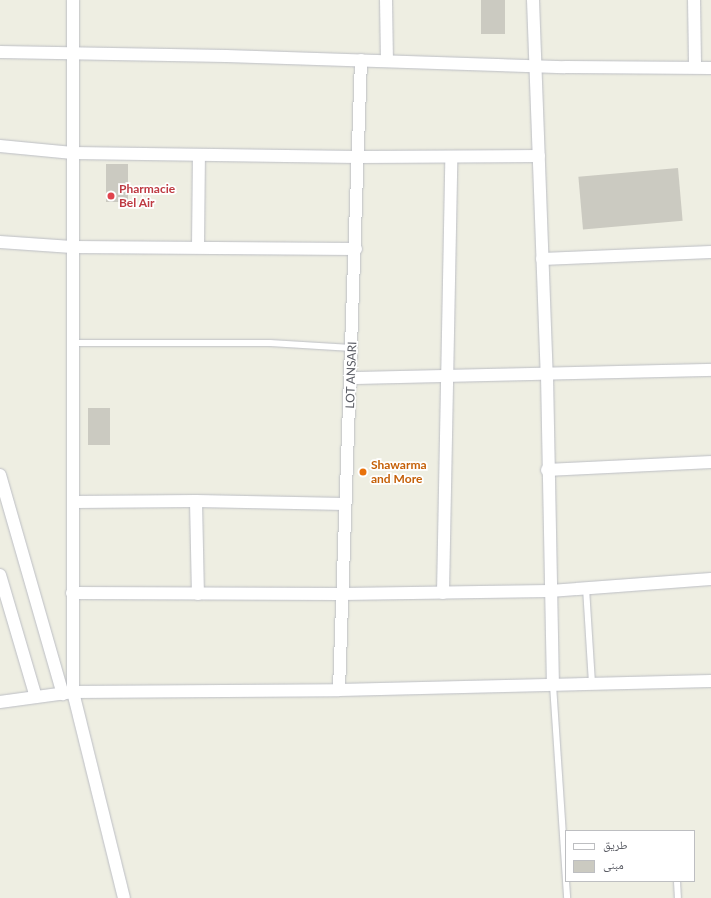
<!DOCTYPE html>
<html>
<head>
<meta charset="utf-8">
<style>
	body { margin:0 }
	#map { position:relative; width:711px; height:898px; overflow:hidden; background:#eeeee2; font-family:Lato,"Noto Naskh Arabic",sans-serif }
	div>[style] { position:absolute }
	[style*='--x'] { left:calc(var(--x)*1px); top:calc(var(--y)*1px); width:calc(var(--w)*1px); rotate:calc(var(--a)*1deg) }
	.building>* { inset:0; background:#cbcac1; transform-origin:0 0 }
	.roads { filter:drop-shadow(0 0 1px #bcbec4) drop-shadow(0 0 1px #bcbec4) }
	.lane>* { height:6px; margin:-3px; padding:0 3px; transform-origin:3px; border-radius:3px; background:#fff }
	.street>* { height:12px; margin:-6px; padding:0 6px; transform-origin:6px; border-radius:6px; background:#fff }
	.dots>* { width:11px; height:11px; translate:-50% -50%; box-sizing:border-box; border:2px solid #fff; border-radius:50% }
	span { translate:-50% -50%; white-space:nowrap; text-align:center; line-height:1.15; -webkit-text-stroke:3.5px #fff; paint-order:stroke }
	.health-label { font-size:12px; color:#be3a42; font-weight:700 }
	.left { translate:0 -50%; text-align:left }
	.street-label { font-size:12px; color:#5a5c64 }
	.food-label { font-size:12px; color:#c56008; font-weight:700 }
	.legend { position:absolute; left:565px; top:830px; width:130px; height:52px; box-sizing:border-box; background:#fff; border:1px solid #bdbec1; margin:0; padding:5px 7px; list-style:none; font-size:12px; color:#5a5c64 }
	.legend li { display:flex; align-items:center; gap:8px; height:20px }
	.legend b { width:20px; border:1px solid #bdbec1 }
</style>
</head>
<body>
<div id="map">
	<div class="building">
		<div style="left:481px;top:0;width:24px;height:34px"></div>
		<div style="left:106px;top:164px;width:22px;height:38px"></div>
		<div style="left:678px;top:168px;width:53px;height:100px;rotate:85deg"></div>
		<div style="left:110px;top:408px;width:37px;height:22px;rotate:90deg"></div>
	</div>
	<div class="roads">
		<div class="lane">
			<div style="--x:73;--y:343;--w:197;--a:0"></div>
			<div style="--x:270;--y:343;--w:82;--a:3.5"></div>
			<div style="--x:586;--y:588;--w:96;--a:86.4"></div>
			<div style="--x:553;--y:685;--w:213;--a:86.2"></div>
			<div style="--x:677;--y:881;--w:17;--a:87"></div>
		</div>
		<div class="street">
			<div style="--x:73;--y:0;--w:692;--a:90"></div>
			<div style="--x:73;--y:692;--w:212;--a:76.1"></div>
			<div style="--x:386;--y:0;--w:61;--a:89.1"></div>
			<div style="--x:533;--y:0;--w:375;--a:87.9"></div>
			<div style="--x:547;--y:375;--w:310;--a:88.9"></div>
			<div style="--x:694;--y:0;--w:67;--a:89.1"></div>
			<div style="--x:0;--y:52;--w:226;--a:1"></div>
			<div style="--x:226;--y:56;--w:339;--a:1.9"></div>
			<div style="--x:565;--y:67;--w:146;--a:0.4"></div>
			<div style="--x:0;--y:146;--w:73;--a:5.5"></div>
			<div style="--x:73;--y:153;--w:284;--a:0.8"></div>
			<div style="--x:357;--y:157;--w:182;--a:-0.3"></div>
			<div style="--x:0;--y:242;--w:72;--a:4"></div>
			<div style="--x:72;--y:247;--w:284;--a:0.4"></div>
			<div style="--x:198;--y:246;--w:91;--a:-89.4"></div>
			<div style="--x:542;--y:259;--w:169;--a:-2.4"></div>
			<div style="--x:351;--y:378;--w:360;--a:-1.3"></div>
			<div style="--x:547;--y:470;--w:164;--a:-2.8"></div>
			<div style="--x:0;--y:475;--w:228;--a:74"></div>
			<div style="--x:196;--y:501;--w:93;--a:88.8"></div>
			<div style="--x:74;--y:502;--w:122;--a:-0.5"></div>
			<div style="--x:196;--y:501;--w:149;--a:1.2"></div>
			<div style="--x:0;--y:575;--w:127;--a:73.6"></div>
			<div style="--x:72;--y:593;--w:270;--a:0.2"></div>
			<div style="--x:342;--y:594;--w:208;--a:-0.8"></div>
			<div style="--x:550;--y:591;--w:161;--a:-4.3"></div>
			<div style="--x:443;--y:593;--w:435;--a:-88.9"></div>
			<div style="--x:339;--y:690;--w:630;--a:-88"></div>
			<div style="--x:0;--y:702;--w:74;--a:-7.8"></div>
			<div style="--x:73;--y:692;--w:266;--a:-0.4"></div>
			<div style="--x:339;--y:690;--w:372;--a:-1.4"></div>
		</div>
	</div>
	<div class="dots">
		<div style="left:111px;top:196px;background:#e0444e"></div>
		<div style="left:363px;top:472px;background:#e8710a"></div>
	</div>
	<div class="health-label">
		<span class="left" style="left:119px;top:196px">Pharmacie<br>Bel Air</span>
	</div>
	<div class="street-label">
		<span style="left:351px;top:375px;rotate:-88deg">LOT ANSARI</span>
	</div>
	<div class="food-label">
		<span class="left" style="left:371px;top:472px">Shawarma<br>and More</span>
	</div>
	<ul class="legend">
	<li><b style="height:5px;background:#fff"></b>طريق</li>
	<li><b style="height:11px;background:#cbcac1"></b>مبنى</li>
	</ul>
</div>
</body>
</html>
